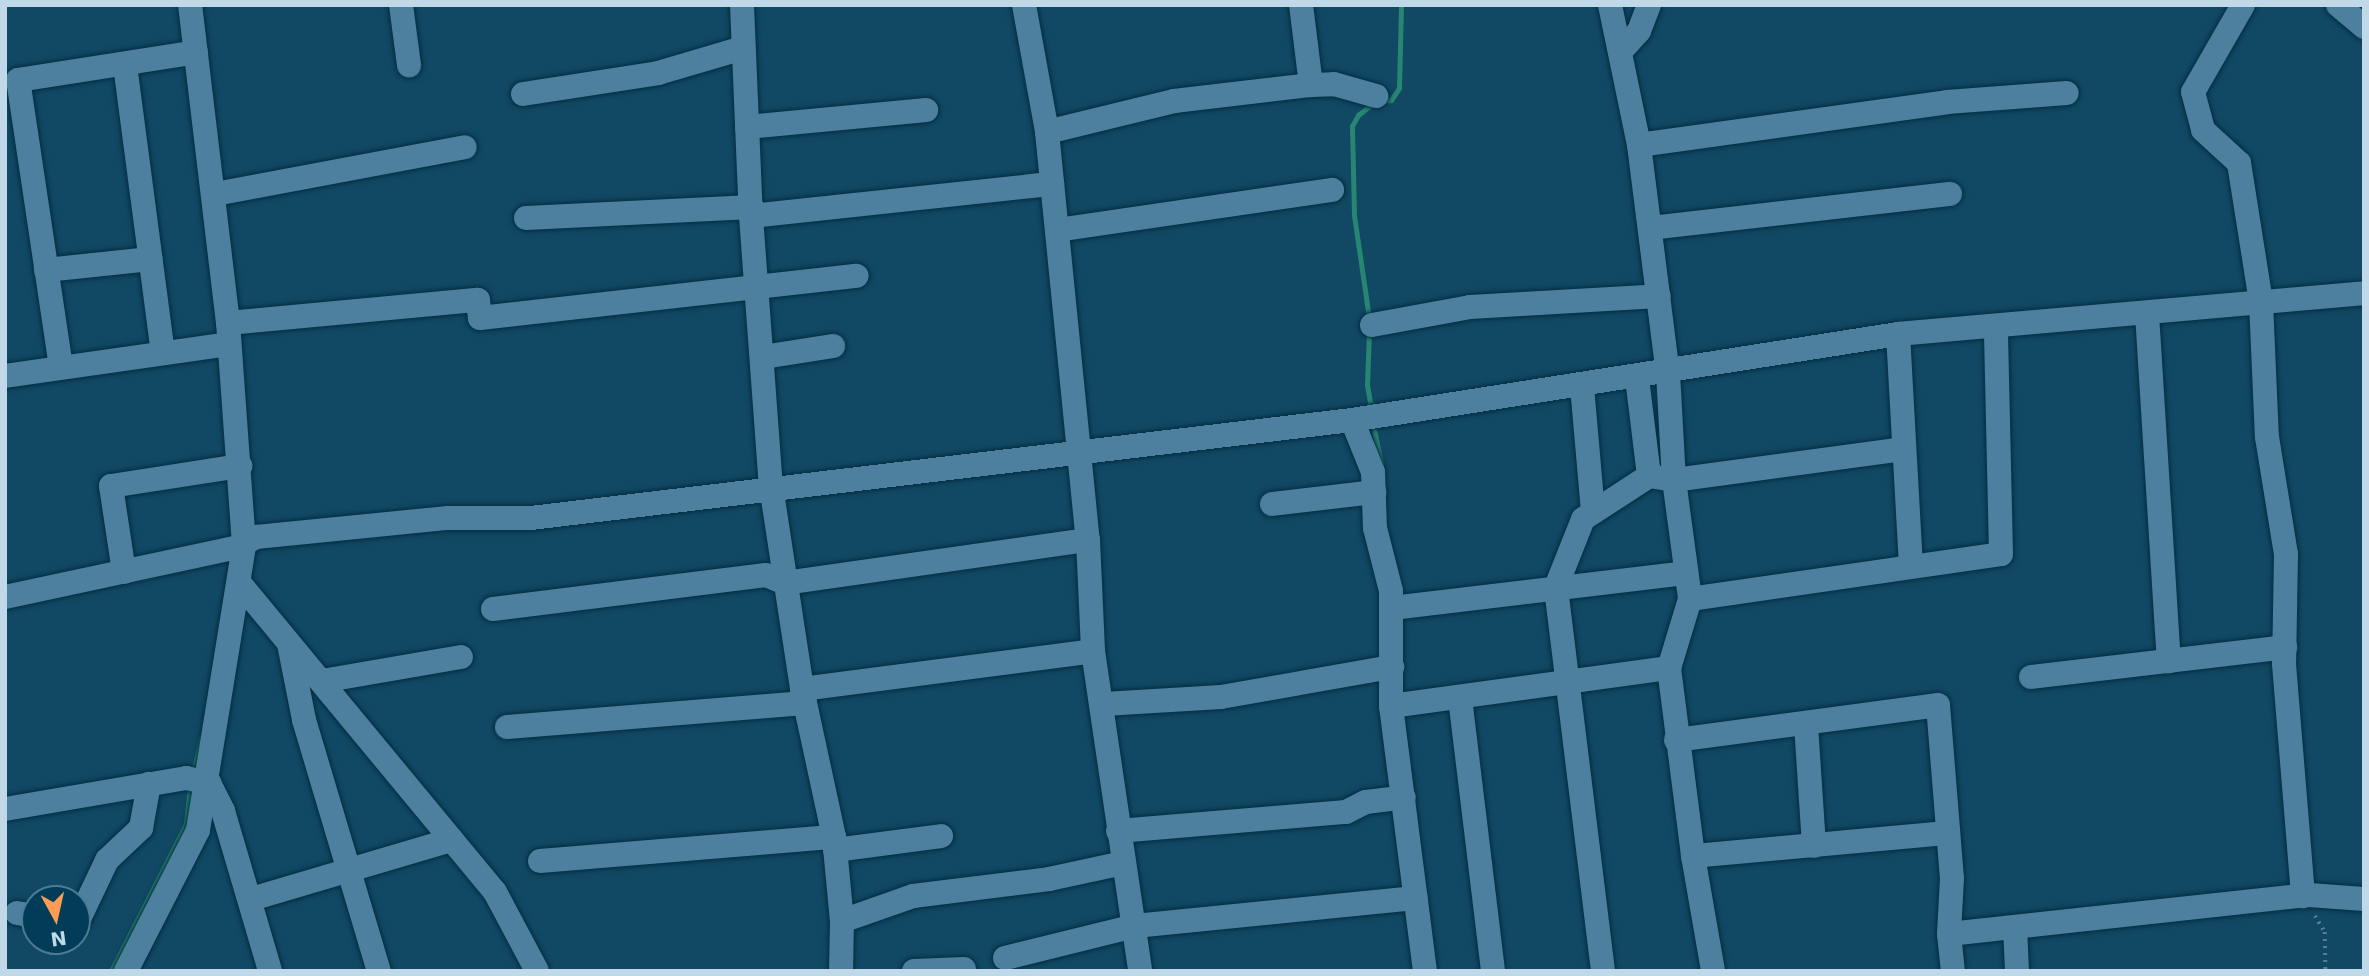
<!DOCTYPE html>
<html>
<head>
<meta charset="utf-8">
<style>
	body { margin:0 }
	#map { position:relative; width:2369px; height:976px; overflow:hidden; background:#114863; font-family:"DejaVu Sans",sans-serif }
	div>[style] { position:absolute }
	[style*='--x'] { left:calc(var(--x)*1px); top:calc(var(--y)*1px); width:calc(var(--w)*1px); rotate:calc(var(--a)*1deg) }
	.stream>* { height:5px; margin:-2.5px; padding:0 2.5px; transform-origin:2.5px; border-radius:2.5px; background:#278672 }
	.path>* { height:3.5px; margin-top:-1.75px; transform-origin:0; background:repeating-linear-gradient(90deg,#548097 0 2px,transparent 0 7px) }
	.roads { filter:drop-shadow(0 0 2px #032d41) drop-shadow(0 0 2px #032d41) }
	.minor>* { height:24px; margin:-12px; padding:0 12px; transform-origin:12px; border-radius:12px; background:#4d809e }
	span { translate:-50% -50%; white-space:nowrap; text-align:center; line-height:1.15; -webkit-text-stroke:7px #013d58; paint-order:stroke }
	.frame { position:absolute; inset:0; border:7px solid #bfd9e9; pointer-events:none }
	.north { position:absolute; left:21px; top:885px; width:70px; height:70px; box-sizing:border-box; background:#013d58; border:2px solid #4d7b92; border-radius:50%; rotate:172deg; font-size:19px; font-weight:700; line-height:28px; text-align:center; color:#bfd9e9 }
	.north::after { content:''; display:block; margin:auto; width:24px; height:32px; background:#fd9d55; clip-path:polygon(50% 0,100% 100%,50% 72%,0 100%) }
</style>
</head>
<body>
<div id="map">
	<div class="stream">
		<div style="--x:1381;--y:101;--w:10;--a:-6"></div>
		<div style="--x:1391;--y:100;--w:14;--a:-56"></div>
		<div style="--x:1399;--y:88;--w:83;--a:-88.6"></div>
		<div style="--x:1369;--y:318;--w:104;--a:-98.3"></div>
		<div style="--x:1354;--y:215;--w:89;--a:-91.3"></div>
		<div style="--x:1352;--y:126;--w:13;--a:-61"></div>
		<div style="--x:1358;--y:115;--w:18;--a:-38"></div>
		<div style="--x:1369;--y:331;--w:54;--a:92.1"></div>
		<div style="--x:1367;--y:385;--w:27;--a:80"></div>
		<div style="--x:1373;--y:425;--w:39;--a:78"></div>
		<div style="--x:193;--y:773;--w:36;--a:-77"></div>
		<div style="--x:111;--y:971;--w:165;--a:-63"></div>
		<div style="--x:186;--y:824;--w:38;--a:-84"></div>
	</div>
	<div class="path">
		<div style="--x:2315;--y:916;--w:19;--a:58"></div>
		<div style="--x:2325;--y:932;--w:39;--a:89"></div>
	</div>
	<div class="roads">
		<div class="minor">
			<div style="--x:401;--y:5;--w:61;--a:82.4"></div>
			<div style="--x:742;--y:5;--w:211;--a:87.6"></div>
			<div style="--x:751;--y:216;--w:271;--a:85.8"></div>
			<div style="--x:771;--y:486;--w:205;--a:81.3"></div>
			<div style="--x:802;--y:689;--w:151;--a:77.8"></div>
			<div style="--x:834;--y:837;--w:84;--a:84.6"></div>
			<div style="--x:842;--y:921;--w:50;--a:91.1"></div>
			<div style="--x:1024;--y:5;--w:129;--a:79.7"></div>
			<div style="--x:1047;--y:132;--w:410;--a:84.3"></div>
			<div style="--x:1088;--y:540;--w:111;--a:87.4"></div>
			<div style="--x:1093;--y:651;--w:323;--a:81.6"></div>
			<div style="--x:1610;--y:5;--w:143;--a:78.3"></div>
			<div style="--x:1639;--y:145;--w:230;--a:82.8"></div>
			<div style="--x:1668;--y:373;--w:107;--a:86.8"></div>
			<div style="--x:1674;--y:480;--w:120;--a:82.3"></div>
			<div style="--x:1690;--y:599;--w:72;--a:106.9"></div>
			<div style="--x:1669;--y:668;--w:190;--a:82.7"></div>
			<div style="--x:1693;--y:856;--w:117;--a:80.1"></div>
			<div style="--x:2243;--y:5;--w:100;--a:119.9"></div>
			<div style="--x:2193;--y:92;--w:39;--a:75"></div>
			<div style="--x:2203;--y:130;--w:49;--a:42.5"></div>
			<div style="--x:2239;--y:163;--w:141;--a:81"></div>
			<div style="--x:2261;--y:302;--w:135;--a:87.5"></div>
			<div style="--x:2267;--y:437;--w:119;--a:80.8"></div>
			<div style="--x:2286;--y:554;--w:110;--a:91"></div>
			<div style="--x:2284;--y:664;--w:233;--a:85.3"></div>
			<div style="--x:2338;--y:5;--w:34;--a:40"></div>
			<div style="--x:1621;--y:51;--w:27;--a:-48"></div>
			<div style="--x:1639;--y:31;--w:28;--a:-69"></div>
			<div style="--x:125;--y:65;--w:290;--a:82.5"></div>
			<div style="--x:1311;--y:85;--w:23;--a:-2"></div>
			<div style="--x:1334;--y:84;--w:44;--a:15.9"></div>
			<div style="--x:523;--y:94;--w:137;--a:-8.8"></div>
			<div style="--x:658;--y:73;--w:89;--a:-16.4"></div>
			<div style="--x:747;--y:127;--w:180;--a:-5.4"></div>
			<div style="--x:1047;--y:132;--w:131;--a:-13.7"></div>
			<div style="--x:1174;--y:101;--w:138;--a:-6.7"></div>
			<div style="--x:1311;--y:85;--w:81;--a:-97.1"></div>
			<div style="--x:1639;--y:145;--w:311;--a:-7.9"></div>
			<div style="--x:1947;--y:102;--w:120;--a:-4.3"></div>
			<div style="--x:215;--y:194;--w:254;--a:-10.6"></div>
			<div style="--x:751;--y:216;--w:303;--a:-6.1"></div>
			<div style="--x:526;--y:218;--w:226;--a:-2.8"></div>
			<div style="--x:1650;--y:228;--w:302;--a:-6.5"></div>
			<div style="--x:1057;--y:230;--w:278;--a:-8.3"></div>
			<div style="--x:46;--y:270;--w:105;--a:-6"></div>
			<div style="--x:2147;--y:314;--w:348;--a:86.4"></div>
			<div style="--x:228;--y:323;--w:251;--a:-5.3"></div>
			<div style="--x:478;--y:300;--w:18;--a:84"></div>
			<div style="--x:480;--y:318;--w:379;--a:-6.4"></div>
			<div style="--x:1372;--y:325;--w:100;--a:-10.4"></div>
			<div style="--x:1470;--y:307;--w:189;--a:-3.3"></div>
			<div style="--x:1898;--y:334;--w:231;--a:86.8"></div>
			<div style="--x:763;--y:357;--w:71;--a:-8.9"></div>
			<div style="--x:61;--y:367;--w:290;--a:-98.5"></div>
			<div style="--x:18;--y:80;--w:180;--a:-8.9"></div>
			<div style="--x:5;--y:376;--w:226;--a:-8.1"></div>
			<div style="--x:1637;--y:378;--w:99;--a:83"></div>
			<div style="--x:1582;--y:386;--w:126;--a:85"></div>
			<div style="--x:1352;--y:420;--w:56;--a:68"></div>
			<div style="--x:1373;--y:472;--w:56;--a:88"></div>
			<div style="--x:1375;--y:528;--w:65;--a:75.7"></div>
			<div style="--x:1391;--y:591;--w:115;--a:90"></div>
			<div style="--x:1391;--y:706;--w:267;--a:82.7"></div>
			<div style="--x:1272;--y:504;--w:103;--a:-6.7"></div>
			<div style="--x:124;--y:572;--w:87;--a:-98.6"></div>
			<div style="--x:111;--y:486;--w:131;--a:-8.8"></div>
			<div style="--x:241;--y:585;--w:398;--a:50.4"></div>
			<div style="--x:495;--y:892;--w:89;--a:62"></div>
			<div style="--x:5;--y:597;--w:238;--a:-12.1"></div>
			<div style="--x:238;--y:547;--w:21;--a:-29"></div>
			<div style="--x:256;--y:537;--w:193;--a:-5.7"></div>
			<div style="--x:448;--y:518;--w:83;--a:0"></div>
			<div style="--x:531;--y:518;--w:827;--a:-6.81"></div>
			<div style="--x:1352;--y:420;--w:553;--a:-8.95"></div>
			<div style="--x:1898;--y:334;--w:468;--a:-5"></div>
			<div style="--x:1690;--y:599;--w:314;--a:-8.2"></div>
			<div style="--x:2001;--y:554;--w:226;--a:-91.3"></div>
			<div style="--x:1392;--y:608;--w:295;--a:-6.8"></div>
			<div style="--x:493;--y:609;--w:275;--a:-7.1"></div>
			<div style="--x:766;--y:575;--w:21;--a:23"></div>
			<div style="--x:785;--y:583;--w:306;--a:-8.1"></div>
			<div style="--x:289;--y:644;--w:77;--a:78.8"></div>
			<div style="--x:304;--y:720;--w:262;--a:73.4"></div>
			<div style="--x:2031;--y:677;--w:256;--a:-6.7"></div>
			<div style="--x:322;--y:681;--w:141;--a:-9.8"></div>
			<div style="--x:802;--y:689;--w:293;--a:-7.4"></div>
			<div style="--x:1460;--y:698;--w:275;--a:83.1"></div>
			<div style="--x:1104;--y:704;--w:117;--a:-3.4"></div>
			<div style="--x:1221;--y:697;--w:174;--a:-10"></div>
			<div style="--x:1391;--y:706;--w:281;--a:-7.8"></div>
			<div style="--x:1806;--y:725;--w:121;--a:86.2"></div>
			<div style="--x:507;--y:727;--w:299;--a:-4.6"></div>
			<div style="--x:1676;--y:740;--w:264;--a:-7.6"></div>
			<div style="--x:1938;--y:705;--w:174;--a:85.4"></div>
			<div style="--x:1952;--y:878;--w:56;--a:93.1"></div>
			<div style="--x:1949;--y:934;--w:37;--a:84"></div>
			<div style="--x:5;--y:809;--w:184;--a:-9.7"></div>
			<div style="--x:186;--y:778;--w:24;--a:12"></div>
			<div style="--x:209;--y:783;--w:31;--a:63"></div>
			<div style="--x:223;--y:811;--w:167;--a:73.6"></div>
			<div style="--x:1118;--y:831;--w:229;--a:-4.8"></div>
			<div style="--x:1346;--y:812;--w:22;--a:-27"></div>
			<div style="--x:1366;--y:802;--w:38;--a:-7"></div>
			<div style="--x:835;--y:850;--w:107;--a:-7.5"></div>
			<div style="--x:1693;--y:856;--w:256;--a:-5.2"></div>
			<div style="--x:540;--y:861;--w:295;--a:-4.7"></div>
			<div style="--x:251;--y:899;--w:209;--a:-16.4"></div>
			<div style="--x:17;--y:913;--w:18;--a:9"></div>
			<div style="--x:842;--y:921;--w:75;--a:-19.4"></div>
			<div style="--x:913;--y:896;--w:137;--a:-7.1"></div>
			<div style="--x:1049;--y:879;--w:76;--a:-12.2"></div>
			<div style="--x:77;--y:923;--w:70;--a:-64.5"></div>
			<div style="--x:107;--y:860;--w:47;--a:-43.3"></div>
			<div style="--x:141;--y:828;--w:45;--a:-79.7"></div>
			<div style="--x:2015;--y:927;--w:44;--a:87.4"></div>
			<div style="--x:1949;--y:934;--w:362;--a:-6.2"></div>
			<div style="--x:2309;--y:895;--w:55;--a:4.2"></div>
			<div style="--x:1005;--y:958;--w:133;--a:-13.9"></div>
			<div style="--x:1134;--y:926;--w:283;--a:-5.7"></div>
			<div style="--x:126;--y:971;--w:158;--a:-62.9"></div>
			<div style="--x:198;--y:830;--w:289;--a:-80.8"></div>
			<div style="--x:244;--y:545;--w:223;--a:-94.1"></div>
			<div style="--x:228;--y:323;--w:320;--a:-96.8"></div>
			<div style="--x:914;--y:971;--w:50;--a:-2.3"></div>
			<div style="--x:1603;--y:971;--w:387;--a:-97"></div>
			<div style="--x:1556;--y:587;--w:73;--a:-68.3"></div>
			<div style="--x:1583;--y:519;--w:79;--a:-33.1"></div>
			<div style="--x:1649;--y:476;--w:25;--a:9"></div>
			<div style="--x:1674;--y:480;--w:230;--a:-7.7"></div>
		</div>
	</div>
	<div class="frame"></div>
	<div class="north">N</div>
</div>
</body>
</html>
